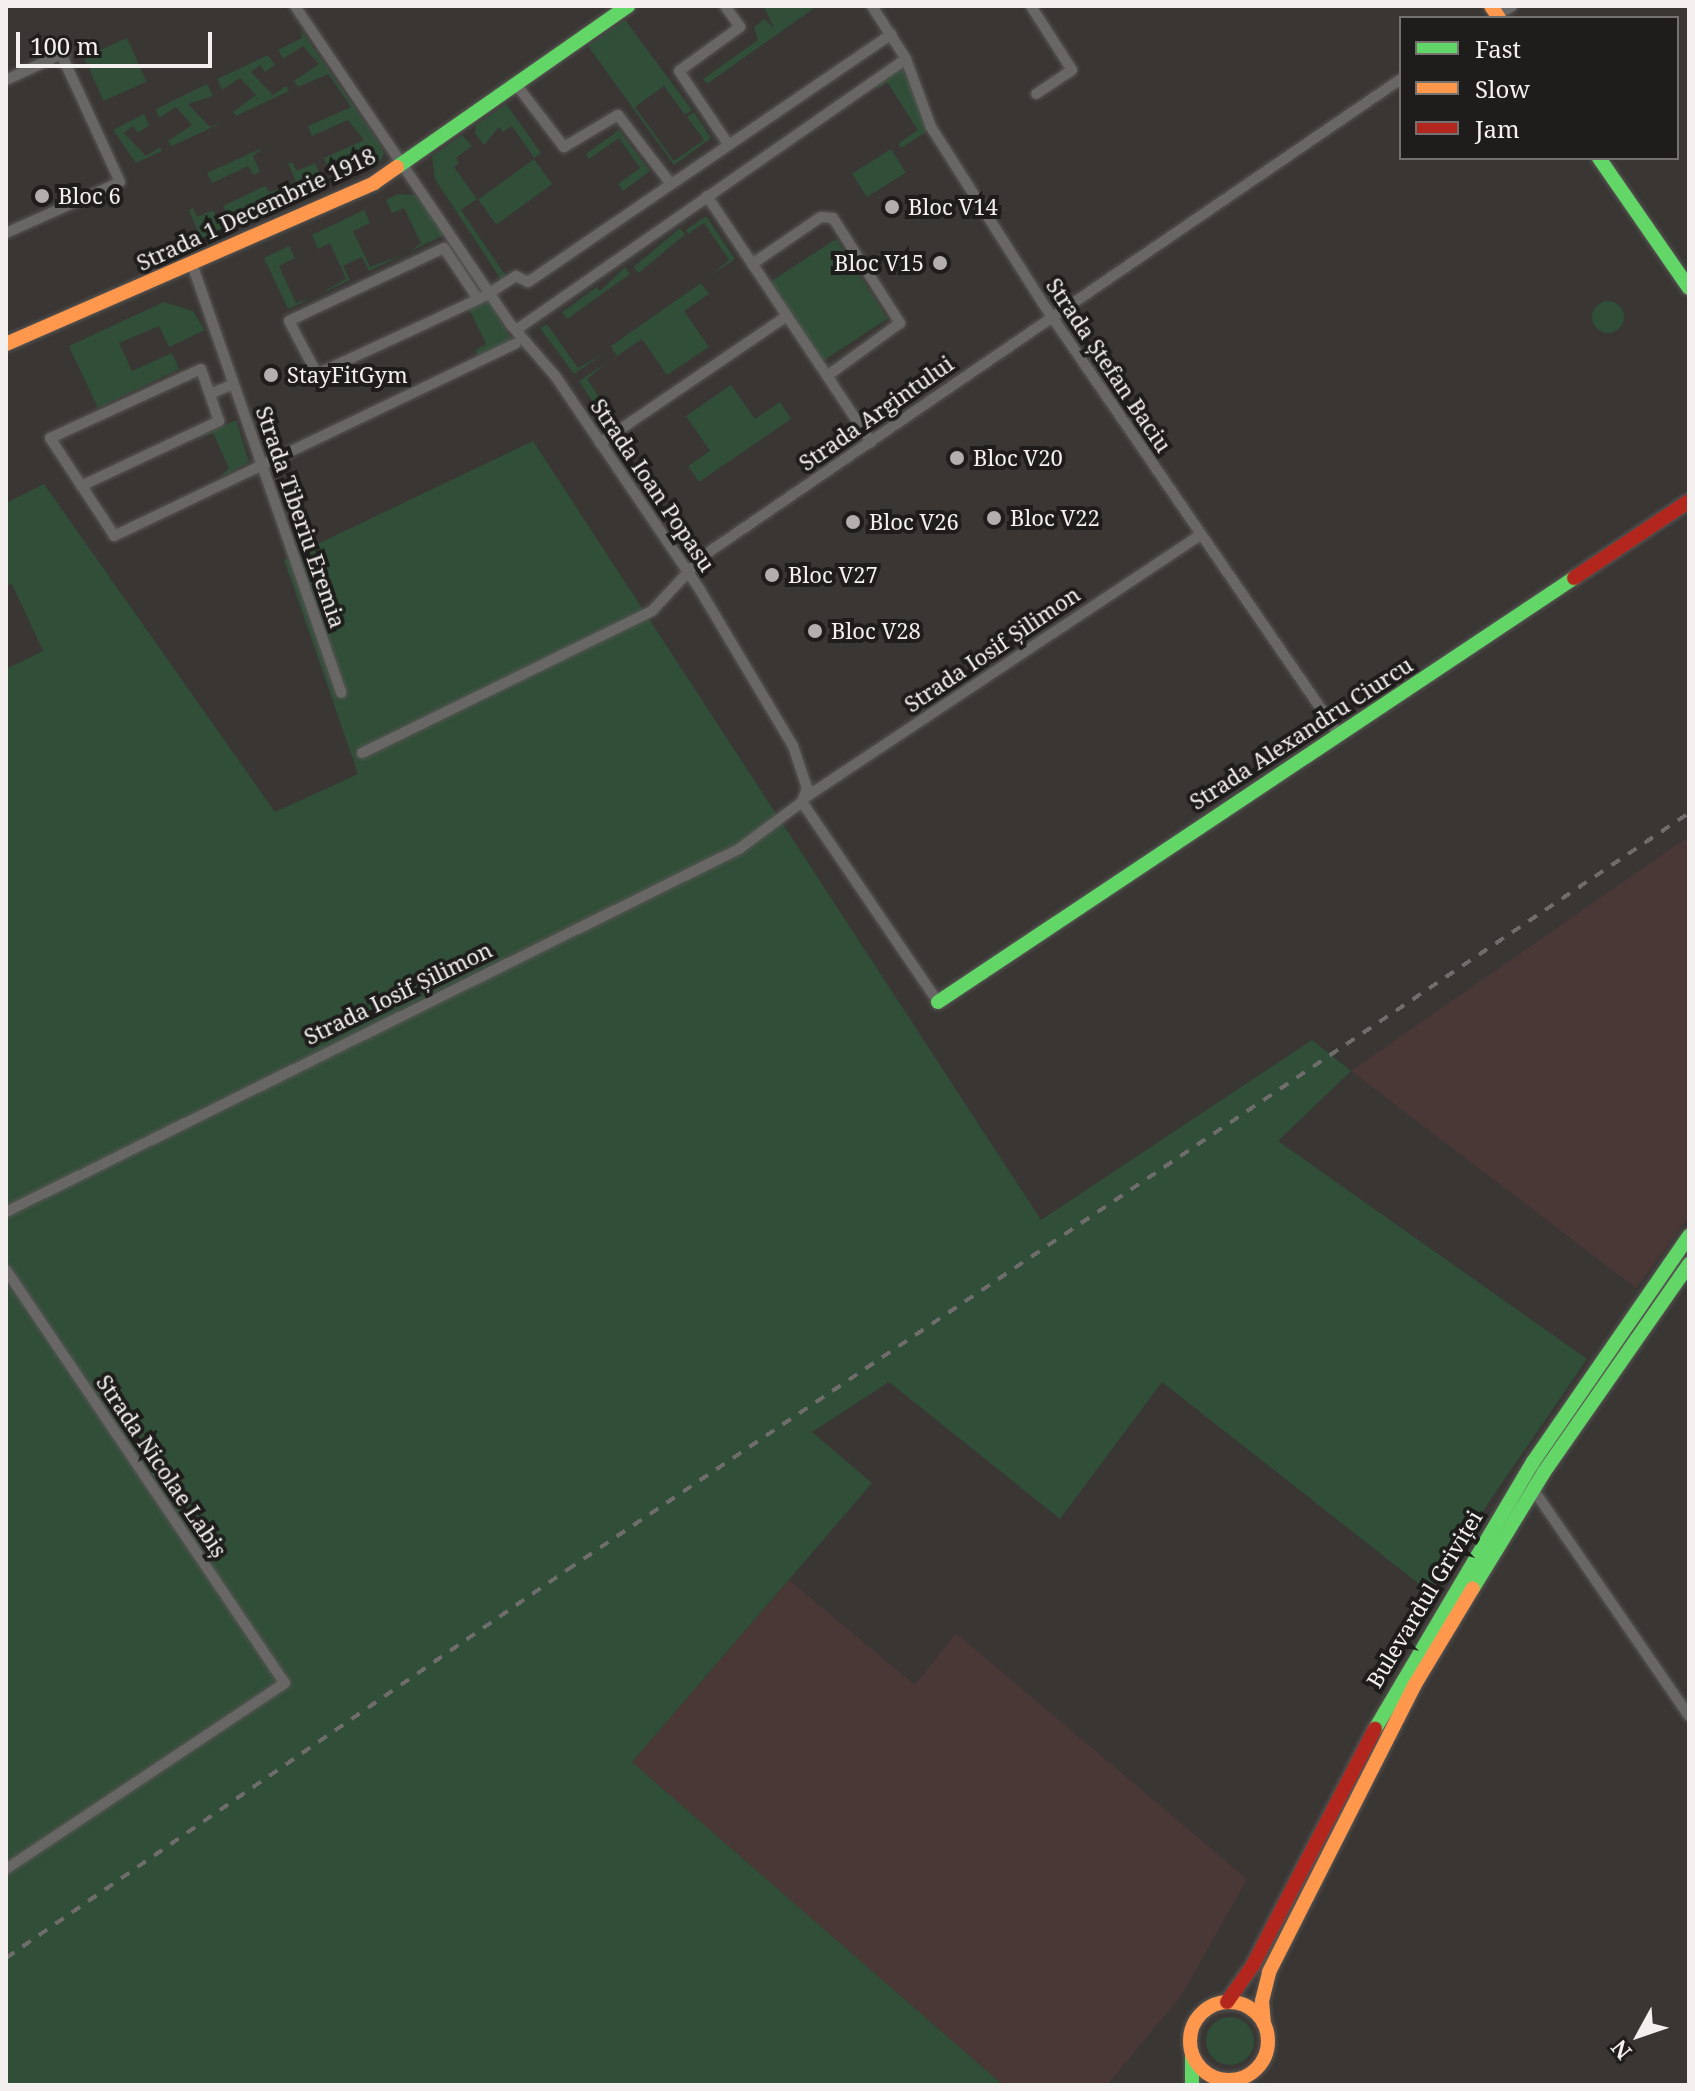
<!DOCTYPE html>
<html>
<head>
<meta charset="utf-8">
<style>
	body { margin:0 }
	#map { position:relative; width:1695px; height:2091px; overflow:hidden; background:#393634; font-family:"Noto Serif",serif }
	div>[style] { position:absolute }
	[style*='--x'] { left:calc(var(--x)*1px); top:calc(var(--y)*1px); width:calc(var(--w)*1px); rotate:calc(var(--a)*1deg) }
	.commercial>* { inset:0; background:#4a3837 }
	.green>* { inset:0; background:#304e38; transform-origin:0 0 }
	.round { border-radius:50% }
	.roads { filter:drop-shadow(0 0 2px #575553) drop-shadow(0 0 2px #575553) }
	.street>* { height:10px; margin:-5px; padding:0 5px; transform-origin:5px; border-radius:5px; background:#696766 }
	.fast>* { height:14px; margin:-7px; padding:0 7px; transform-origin:7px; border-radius:7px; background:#63d668 }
	.slow>* { height:14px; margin:-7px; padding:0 7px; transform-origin:7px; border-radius:7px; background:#ff974d }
	.slow>.ring { margin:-7px; padding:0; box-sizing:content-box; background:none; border:14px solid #ff974d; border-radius:50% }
	.jam>* { height:14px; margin:-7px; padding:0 7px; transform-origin:7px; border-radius:7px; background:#b3261e }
	.rail>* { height:4px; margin-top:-2px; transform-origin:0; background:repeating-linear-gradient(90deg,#6f6d6b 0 10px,transparent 0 20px) }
	.dots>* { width:22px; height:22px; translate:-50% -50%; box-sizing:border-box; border:4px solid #1f1d1c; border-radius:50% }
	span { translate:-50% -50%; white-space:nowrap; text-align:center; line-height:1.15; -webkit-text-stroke:8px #1f1d1c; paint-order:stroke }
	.poi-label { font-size:22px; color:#f3f0ef }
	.left { translate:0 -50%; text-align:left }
	.right { translate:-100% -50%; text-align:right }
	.street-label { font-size:22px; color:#f3f0ef }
	.frame { position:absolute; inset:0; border:8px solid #f3f0ef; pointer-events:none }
	.legend { position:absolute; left:1399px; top:16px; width:280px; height:144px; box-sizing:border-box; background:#1f1d1c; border:2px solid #747170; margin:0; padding:10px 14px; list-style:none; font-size:24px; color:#f3f0ef }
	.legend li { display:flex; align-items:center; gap:16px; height:40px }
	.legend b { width:40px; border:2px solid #747170 }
	.north { position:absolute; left:1599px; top:1995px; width:80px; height:80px; -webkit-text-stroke:6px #1f1d1c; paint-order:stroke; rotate:230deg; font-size:22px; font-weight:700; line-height:32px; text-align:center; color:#f3f0ef }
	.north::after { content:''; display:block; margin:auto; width:28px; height:36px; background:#f3f0ef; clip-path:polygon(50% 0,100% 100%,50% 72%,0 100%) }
	.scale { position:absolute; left:16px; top:32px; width:196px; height:36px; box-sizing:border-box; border:4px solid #f3f0ef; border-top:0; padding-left:10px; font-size:24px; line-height:28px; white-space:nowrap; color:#f3f0ef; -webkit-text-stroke:6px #1f1d1c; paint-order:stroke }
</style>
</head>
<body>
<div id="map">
	<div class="commercial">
		<div style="clip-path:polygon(1689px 836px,1689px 1217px,1636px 1288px,1351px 1071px)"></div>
		<div style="clip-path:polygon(789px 1580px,915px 1685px,956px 1633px,1247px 1879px,1181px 1996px,1107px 2085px,1003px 2085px,632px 1762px)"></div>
	</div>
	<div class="green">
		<div style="clip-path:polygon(764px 6px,817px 6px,707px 84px,703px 79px,758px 40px,754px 27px,765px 19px,774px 29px)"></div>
		<div style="clip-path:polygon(625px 20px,692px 110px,685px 115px,664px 86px,635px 107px,674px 161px,704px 140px,687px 117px,694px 112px,711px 138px,674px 165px,588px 46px)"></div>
		<div style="clip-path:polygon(301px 30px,380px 144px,384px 154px,378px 165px,372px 169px,368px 161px,333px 178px,324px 158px,364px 140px,348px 120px,312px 136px,308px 126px,351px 107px,328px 74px,298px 87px,294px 81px,319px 64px,303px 46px,283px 59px,278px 50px,302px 38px)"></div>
		<div style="left:127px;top:38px;width:48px;height:47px;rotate:66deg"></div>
		<div style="clip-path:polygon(268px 55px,275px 65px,265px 72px,260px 65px,251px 72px,273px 95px,286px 86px,289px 91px,236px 116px,233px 112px,256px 95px,240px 78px,222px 90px,217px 79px)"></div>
		<div style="clip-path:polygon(902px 67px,929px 130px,901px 148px,898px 144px,918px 130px,887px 82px,877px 89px,875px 85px)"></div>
		<div style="clip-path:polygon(207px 84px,213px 96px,188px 104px,210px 127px,226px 121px,172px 146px,168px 141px,192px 125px,176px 107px,159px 118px,156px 109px)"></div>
		<div style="clip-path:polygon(506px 104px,541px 153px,534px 158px,512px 126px,503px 132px,499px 127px,484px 145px,475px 133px,476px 125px)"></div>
		<div style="clip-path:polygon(144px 114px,149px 125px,138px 133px,133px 126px,124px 133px,146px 156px,160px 147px,162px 151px,136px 163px,113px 130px)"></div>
		<div style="clip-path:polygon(619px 130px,650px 171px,623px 191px,618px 184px,640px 168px,619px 138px,589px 159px,586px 154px)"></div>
		<div style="clip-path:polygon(462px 135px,472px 146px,456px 158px,459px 163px,454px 167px,477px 199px,461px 210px,508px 279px,504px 284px,435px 179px,432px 156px)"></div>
		<div style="clip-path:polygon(264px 147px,253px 156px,260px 172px,253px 175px,248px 166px,212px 183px,207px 173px)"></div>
		<div style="left:891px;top:149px;width:28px;height:46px;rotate:58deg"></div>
		<div style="left:534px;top:159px;width:31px;height:69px;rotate:54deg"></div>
		<div style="clip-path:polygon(292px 162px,297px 171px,315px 163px,324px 182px,295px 196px,290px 184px,296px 181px,288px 164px)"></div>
		<div style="clip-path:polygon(265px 186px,270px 192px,279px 189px,285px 201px,232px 227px,223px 206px)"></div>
		<div style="clip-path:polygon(398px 194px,414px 195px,427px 206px,446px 234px,409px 252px,421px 243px,404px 208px,392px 213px,386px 200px)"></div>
		<div style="clip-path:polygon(193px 208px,197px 217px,213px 210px,223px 231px,202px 241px,189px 210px)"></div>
		<div style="clip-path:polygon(364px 210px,370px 223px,353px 231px,370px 267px,405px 254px,369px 271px,362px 257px,343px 266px,350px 280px,317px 295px,346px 279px,330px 243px,318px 249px,312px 235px)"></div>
		<div style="clip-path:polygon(706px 216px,735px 259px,710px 276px,729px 260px,704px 223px,688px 234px,686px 230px)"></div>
		<div style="left:680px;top:228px;width:8px;height:61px;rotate:50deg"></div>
		<div style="left:836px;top:239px;width:95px;height:79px;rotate:57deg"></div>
		<div style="clip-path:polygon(289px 246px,295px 258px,279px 266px,296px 303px,312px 298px,288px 309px,264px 258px)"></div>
		<div style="clip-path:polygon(625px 267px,630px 274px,567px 319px,562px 312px,597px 287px,600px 291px)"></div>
		<div style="clip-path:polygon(701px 283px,709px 294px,684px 311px,709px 347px,667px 375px,642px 339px,617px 356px,611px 346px)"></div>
		<div class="round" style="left:1592px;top:301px;width:32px;height:32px"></div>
		<div style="clip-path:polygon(164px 302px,193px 311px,205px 330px,169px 347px,159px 326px,119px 343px,132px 371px,172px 353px,179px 369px,98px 408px,69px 346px)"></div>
		<div style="clip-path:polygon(481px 302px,489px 302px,512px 340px,478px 356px,475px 350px,486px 344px,469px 309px)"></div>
		<div style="clip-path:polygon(547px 324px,578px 368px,603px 354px,574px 374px,540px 328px)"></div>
		<div style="clip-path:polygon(608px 362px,587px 379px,613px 418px,608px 425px,579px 381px)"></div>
		<div style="clip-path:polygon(731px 385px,755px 419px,780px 402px,791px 419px,699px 482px,688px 466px,710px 451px,686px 416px)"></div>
		<div style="clip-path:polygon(236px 420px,249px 462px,219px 478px,229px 468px,213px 433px,195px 439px)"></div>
		<div style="clip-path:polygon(533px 441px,1041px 1220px,1312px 1040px,1351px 1071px,1278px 1141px,1587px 1359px,1428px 1591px,1162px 1382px,1060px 1519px,889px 1382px,812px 1432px,872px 1483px,632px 1762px,1003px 2085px,6px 2085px,6px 669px,43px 651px,12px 584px,6px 586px,6px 503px,44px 484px,275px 812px,358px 774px,284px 560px)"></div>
		<div class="round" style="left:1206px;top:2017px;width:48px;height:48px"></div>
	</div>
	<div class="roads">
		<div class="street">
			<div style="--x:295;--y:6;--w:387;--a:55.9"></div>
			<div style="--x:512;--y:326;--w:67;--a:49.2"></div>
			<div style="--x:556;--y:377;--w:257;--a:55.9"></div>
			<div style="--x:700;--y:590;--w:182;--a:59.2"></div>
			<div style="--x:793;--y:746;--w:44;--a:71.6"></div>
			<div style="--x:807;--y:788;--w:15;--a:110"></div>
			<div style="--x:802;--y:802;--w:242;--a:55.8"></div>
			<div style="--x:725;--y:6;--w:26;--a:54"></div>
			<div style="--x:740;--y:27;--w:75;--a:144.2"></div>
			<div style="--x:679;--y:71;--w:88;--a:56.1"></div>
			<div style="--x:872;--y:6;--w:63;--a:57.3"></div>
			<div style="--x:906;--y:59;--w:72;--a:69.8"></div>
			<div style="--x:931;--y:127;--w:214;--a:57.6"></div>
			<div style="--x:1046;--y:308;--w:514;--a:55.54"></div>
			<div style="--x:1031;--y:6;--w:76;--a:57.4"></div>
			<div style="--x:1072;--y:70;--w:43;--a:146.3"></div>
			<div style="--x:1494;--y:17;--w:21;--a:-31"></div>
			<div style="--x:6;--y:80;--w:66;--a:-25"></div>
			<div style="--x:515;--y:83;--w:81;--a:52.6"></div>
			<div style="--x:564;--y:147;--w:63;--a:-30.7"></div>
			<div style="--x:618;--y:115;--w:87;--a:52.5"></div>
			<div style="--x:707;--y:196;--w:296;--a:56.3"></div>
			<div style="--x:6;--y:233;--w:125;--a:-24.1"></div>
			<div style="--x:120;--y:182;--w:141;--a:-114.7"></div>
			<div style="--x:192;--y:264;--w:454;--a:70.8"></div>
			<div style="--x:752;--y:264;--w:83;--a:-34.3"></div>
			<div style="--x:821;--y:217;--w:12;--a:5"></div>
			<div style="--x:833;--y:218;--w:125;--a:57.5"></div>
			<div style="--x:900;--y:323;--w:90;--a:144"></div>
			<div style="--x:478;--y:299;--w:61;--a:-123.7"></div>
			<div style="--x:444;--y:248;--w:171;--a:154.8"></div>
			<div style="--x:289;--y:321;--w:60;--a:62.2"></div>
			<div style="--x:317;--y:374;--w:100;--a:-24.8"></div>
			<div style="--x:408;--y:332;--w:85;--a:-25.1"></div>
			<div style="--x:485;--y:296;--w:37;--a:-33"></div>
			<div style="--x:516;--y:276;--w:13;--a:27"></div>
			<div style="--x:528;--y:282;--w:440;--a:-34.3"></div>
			<div style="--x:516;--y:330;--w:475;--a:-34.8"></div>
			<div style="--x:210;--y:394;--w:25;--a:-23"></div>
			<div style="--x:600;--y:443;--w:226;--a:-34.2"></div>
			<div style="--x:81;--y:486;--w:153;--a:-25.2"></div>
			<div style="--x:219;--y:421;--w:55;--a:-109.1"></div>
			<div style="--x:201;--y:369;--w:166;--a:155.4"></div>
			<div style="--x:50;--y:438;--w:109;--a:56.6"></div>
			<div style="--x:110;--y:529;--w:8;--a:60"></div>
			<div style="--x:114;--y:536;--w:445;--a:-25.6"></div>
			<div style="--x:362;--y:753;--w:323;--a:-26.1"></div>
			<div style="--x:652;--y:611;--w:75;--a:-47.2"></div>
			<div style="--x:703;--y:556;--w:845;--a:-34.35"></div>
			<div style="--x:806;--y:797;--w:473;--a:-33.6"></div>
			<div style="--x:6;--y:1212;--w:818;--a:-26.35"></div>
			<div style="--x:739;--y:849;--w:79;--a:-36.7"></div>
			<div style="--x:6;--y:1270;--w:498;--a:56"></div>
			<div style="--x:285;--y:1683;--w:335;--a:146.3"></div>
			<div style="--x:1533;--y:1489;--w:275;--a:55.5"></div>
		</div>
		<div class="fast">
			<div style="--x:1599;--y:158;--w:158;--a:55.3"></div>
			<div style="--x:397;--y:167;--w:282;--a:-34.9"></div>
			<div style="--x:938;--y:1002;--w:764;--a:-33.69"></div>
			<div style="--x:1473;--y:1588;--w:136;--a:-58.5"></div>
			<div style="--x:1544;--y:1472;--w:254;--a:-55.1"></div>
			<div style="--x:1375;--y:1729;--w:310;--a:-59.4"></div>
			<div style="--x:1533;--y:1462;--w:275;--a:-55.4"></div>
			<div style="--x:1192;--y:2057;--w:28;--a:90"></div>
		</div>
		<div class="slow">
			<div style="--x:1491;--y:6;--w:14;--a:56"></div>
			<div style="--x:6;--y:344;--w:402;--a:-23.6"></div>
			<div style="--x:374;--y:183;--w:28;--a:-35"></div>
			<div class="ring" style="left:1190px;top:2002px;width:64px;height:64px"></div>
			<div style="--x:1264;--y:2024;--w:23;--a:-95"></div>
			<div style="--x:1262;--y:2001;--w:30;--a:-76"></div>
			<div style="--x:1269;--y:1972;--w:321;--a:-63.1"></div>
			<div style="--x:1414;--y:1686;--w:114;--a:-59"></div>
		</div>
		<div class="jam">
			<div style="--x:1574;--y:578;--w:138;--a:-33.8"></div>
			<div style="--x:1227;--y:2002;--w:45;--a:-54.9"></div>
			<div style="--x:1253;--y:1965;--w:266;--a:-62.7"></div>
		</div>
	</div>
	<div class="rail">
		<div style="--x:6;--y:1958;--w:682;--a:-34.67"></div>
		<div style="--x:567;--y:1570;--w:1353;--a:-34.01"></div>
	</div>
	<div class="dots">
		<div style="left:42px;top:196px;background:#b2afae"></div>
		<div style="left:892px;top:207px;background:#b2afae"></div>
		<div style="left:940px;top:263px;background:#b2afae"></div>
		<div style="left:271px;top:375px;background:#b2afae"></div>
		<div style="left:957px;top:458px;background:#b2afae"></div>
		<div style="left:994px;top:518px;background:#b2afae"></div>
		<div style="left:853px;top:522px;background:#b2afae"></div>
		<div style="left:772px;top:575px;background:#b2afae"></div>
		<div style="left:815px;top:631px;background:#b2afae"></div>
	</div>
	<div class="poi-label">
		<span class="left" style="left:58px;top:196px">Bloc 6</span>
		<span class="left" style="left:908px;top:207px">Bloc V14</span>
		<span class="right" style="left:924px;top:263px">Bloc V15</span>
		<span class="left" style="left:287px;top:375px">StayFitGym</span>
		<span class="left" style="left:973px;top:458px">Bloc V20</span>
		<span class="left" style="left:1010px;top:518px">Bloc V22</span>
		<span class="left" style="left:869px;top:522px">Bloc V26</span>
		<span class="left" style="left:788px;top:575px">Bloc V27</span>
		<span class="left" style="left:831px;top:631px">Bloc V28</span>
	</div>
	<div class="street-label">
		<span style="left:256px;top:209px;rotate:-25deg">Strada 1 Decembrie 1918</span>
		<span style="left:1109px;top:365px;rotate:56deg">Strada Ștefan Baciu</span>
		<span style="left:876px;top:413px;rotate:-35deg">Strada Argintului</span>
		<span style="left:653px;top:485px;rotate:56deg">Strada Ioan Popasu</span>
		<span style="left:301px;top:517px;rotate:71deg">Strada Tiberiu Eremia</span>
		<span style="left:992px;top:649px;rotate:-34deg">Strada Iosif Șilimon</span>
		<span style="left:1301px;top:733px;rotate:-33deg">Strada Alexandru Ciurcu</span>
		<span style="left:398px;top:993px;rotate:-26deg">Strada Iosif Șilimon</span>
		<span style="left:162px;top:1466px;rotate:56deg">Strada Nicolae Labiș</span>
		<span style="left:1424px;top:1599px;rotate:-59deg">Bulevardul Griviței</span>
	</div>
	<div class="frame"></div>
	<ul class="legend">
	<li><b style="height:10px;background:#63d668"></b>Fast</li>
	<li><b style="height:10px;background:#ff974d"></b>Slow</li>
	<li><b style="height:10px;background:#b3261e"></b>Jam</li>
	</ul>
	<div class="north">N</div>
	<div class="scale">100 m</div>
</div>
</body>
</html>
